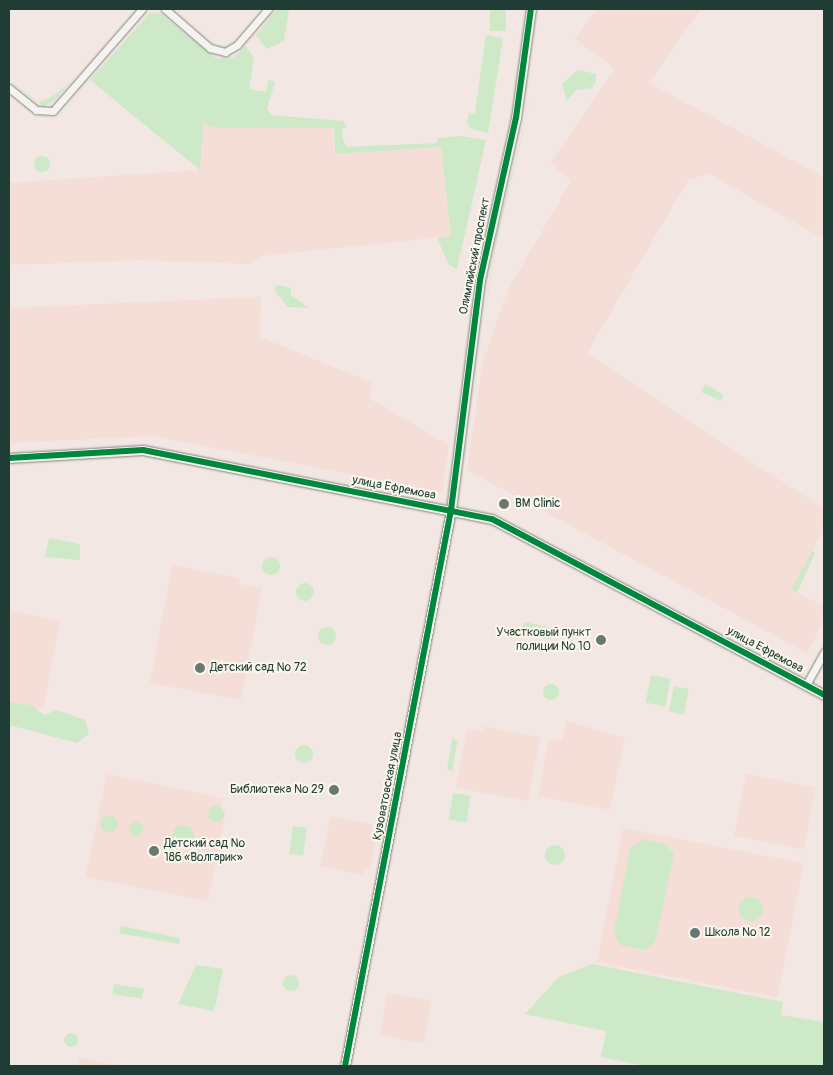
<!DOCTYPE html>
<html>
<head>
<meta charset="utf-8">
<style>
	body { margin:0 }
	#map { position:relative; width:833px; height:1075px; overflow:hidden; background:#f2e7e2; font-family:Pangolin,sans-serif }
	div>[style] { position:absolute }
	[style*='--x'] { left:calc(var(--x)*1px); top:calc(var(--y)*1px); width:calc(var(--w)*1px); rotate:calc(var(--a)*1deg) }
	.built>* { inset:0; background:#f5ded8; transform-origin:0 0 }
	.green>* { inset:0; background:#cde9c7; transform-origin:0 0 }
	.round { border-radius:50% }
	.roads { filter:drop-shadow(0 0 1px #838480) drop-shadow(0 0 1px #838480) }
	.minor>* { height:7px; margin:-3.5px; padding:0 3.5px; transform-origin:3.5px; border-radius:3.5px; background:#f5f3ef }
	.tertiary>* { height:9px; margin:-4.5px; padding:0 4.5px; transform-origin:4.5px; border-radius:4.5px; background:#f5f3ef }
	.cycleway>* { height:6px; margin:-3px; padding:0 3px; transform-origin:3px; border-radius:3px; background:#00873e }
	.dots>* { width:14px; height:14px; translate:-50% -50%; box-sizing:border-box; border:2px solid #fbf7ec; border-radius:50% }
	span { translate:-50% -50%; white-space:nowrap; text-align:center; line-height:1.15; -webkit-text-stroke:4px #fbf7ec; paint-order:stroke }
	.street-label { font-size:12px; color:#1f3d34 }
	.poi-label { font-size:12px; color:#1f3d34 }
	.left { translate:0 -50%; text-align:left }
	.right { translate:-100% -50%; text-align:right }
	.frame { position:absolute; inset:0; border:10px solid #1f3d34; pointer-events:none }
</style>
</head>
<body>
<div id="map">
	<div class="built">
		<div style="clip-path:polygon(597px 9px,701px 9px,649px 83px,824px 177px,824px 239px,709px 174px,688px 180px,587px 353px,824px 509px,824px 529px,791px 590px,824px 606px,824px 620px,807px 653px,467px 470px,483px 361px,508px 290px,571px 181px,550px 163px,615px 69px,575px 39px)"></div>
		<div style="clip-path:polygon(203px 124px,218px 128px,333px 128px,334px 154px,441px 147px,451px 236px,261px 256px,252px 264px,142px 260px,9px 265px,9px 183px,199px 170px)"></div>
		<div style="clip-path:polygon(261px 297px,260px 337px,371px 382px,370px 399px,449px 445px,442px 492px,153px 436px,9px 443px,9px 308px)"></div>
		<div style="clip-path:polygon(172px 565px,239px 578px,240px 584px,262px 588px,241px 700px,150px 683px)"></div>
		<div style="clip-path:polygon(9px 610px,60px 621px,43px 709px,9px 703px)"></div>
		<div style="clip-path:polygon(566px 721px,625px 738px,610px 810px,538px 796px,549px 739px,562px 742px)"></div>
		<div style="clip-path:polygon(484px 726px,540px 738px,528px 801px,456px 788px,467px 729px,483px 731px)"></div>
		<div style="clip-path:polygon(107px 774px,223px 798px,221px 810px,226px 811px,208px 901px,85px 877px)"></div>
		<div style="left:746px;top:774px;width:71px;height:63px;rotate:11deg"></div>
		<div style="clip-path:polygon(331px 816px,373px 825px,371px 835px,376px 837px,370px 869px,365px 868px,364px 875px,320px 866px)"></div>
		<div style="left:623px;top:828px;width:184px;height:137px;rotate:11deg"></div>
		<div style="left:387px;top:993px;width:45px;height:43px;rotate:10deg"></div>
		<div style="clip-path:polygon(79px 1058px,121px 1066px,78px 1066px)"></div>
	</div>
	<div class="green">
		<div style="clip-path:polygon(277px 9px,289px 9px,284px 41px,267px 49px,256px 35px)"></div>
		<div style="left:490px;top:9px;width:16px;height:22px"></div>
		<div style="clip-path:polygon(151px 12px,160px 13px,217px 59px,234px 57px,246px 46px,254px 59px,249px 89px,266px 92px,268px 80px,275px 82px,267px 109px,271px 115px,343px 121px,347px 128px,342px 128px,343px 141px,348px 147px,437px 143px,438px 138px,460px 136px,486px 140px,457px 269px,449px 265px,437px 238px,451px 236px,441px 147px,335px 154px,334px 128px,218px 128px,203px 124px,200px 170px,90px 80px)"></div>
		<div style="clip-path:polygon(486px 35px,503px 38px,488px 133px,471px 129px,467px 123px,469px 113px,475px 113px)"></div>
		<div style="clip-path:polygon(578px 70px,596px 74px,596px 81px,592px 88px,576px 90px,567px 101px,562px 84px)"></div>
		<div style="clip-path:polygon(9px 79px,38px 103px,55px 95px,72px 80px,53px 102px,43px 106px)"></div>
		<div style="clip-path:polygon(532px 94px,496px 245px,484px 321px,496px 239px)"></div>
		<div class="round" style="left:34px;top:156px;width:16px;height:16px"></div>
		<div style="clip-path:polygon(276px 285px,291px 288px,291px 295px,309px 308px,288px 307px,275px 291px)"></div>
		<div style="clip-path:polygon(705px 384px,724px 395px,721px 401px,701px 392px)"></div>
		<div style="clip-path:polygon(49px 538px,80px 544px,80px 560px,45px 557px)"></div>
		<div style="clip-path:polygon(812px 551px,815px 553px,797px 593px,791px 590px)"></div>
		<div class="round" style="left:262px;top:557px;width:18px;height:18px"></div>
		<div class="round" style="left:296px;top:583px;width:18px;height:18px"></div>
		<div style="left:524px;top:622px;width:30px;height:12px;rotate:12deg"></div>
		<div class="round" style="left:318px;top:627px;width:18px;height:18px"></div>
		<div style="left:651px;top:675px;width:20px;height:28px;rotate:11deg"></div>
		<div class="round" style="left:543px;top:684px;width:16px;height:16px"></div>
		<div style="left:674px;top:686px;width:15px;height:26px;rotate:11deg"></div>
		<div style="clip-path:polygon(9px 702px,31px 705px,44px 715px,57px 710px,85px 720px,89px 734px,77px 743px,9px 725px)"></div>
		<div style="clip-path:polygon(452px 739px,458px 740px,452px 771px,447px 769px)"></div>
		<div class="round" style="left:295px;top:745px;width:18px;height:18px"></div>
		<div style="left:453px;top:793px;width:18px;height:27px;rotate:9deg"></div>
		<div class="round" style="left:208px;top:806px;width:16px;height:16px"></div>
		<div class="round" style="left:100px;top:815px;width:18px;height:18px"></div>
		<div class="round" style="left:129px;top:822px;width:14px;height:14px"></div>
		<div class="round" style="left:172px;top:825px;width:22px;height:22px"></div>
		<div style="left:293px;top:826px;width:14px;height:28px;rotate:8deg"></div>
		<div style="clip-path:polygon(643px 839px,665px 844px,674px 854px,655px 942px,645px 950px,620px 945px,614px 932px,630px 848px)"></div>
		<div class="round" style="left:545px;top:845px;width:20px;height:20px"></div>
		<div class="round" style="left:739px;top:897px;width:24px;height:24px"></div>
		<div style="clip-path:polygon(121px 926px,180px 938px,179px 944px,119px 933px)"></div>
		<div style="clip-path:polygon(592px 964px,783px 1002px,781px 1015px,824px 1022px,824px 1066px,645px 1066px,601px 1057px,606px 1031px,525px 1014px,559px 977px)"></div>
		<div style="clip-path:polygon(196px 965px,223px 969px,214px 1011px,178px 1004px)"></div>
		<div class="round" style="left:283px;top:975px;width:16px;height:16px"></div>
		<div style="left:114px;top:984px;width:30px;height:10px;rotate:9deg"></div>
		<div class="round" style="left:64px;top:1033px;width:14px;height:14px"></div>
	</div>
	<div class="roads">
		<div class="minor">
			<div style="--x:165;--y:9;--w:60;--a:40.9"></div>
			<div style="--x:210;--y:48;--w:16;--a:15"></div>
			<div style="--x:225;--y:52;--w:14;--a:-30"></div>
			<div style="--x:237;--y:45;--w:48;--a:-49.3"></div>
			<div style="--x:9;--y:88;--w:35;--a:39"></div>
			<div style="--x:36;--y:110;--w:17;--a:3"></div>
			<div style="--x:53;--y:111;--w:135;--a:-48.9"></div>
			<div style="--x:806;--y:685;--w:38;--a:-61"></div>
		</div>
		<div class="tertiary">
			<div style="--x:9;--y:458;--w:134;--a:-3.4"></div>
			<div style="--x:143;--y:450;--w:356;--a:11.2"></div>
			<div style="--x:492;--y:519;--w:376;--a:27.9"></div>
			<div style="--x:345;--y:1066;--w:566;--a:-79.21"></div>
			<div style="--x:451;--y:510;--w:232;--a:-82.8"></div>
			<div style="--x:480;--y:280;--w:166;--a:-77.5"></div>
			<div style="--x:516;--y:118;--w:110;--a:-82.2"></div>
		</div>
	</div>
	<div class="cycleway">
		<div style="--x:9;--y:458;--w:134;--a:-3.4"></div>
		<div style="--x:143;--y:450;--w:356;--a:11.2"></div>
		<div style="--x:492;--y:519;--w:376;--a:27.9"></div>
		<div style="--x:345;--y:1066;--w:566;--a:-79.21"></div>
		<div style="--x:451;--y:510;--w:232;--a:-82.8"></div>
		<div style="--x:480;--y:280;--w:166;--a:-77.5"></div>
		<div style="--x:516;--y:118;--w:110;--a:-82.2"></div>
	</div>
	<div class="dots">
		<div style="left:504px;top:504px;background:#697871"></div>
		<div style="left:601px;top:640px;background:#697871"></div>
		<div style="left:200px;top:668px;background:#697871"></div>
		<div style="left:334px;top:790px;background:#697871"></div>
		<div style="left:154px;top:851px;background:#697871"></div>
		<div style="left:695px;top:933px;background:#697871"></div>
	</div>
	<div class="street-label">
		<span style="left:475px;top:256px;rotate:-79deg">Олимпийский проспект</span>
		<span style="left:394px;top:488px;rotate:11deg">улица Ефремова</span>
		<span style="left:765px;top:650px;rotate:28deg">улица Ефремова</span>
		<span style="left:388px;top:786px;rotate:-79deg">Кузоватовская улица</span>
	</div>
	<div class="poi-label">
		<span class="left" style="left:515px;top:504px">BM Clinic</span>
		<span class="right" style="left:591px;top:640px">Участковый пункт<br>полиции № 10</span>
		<span class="left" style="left:210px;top:668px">Детский сад № 72</span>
		<span class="right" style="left:324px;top:790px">Библиотека № 29</span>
		<span class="left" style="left:164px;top:851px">Детский сад №<br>186 «Волгарик»</span>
		<span class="left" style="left:705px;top:933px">Школа № 12</span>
	</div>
	<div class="frame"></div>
</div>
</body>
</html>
